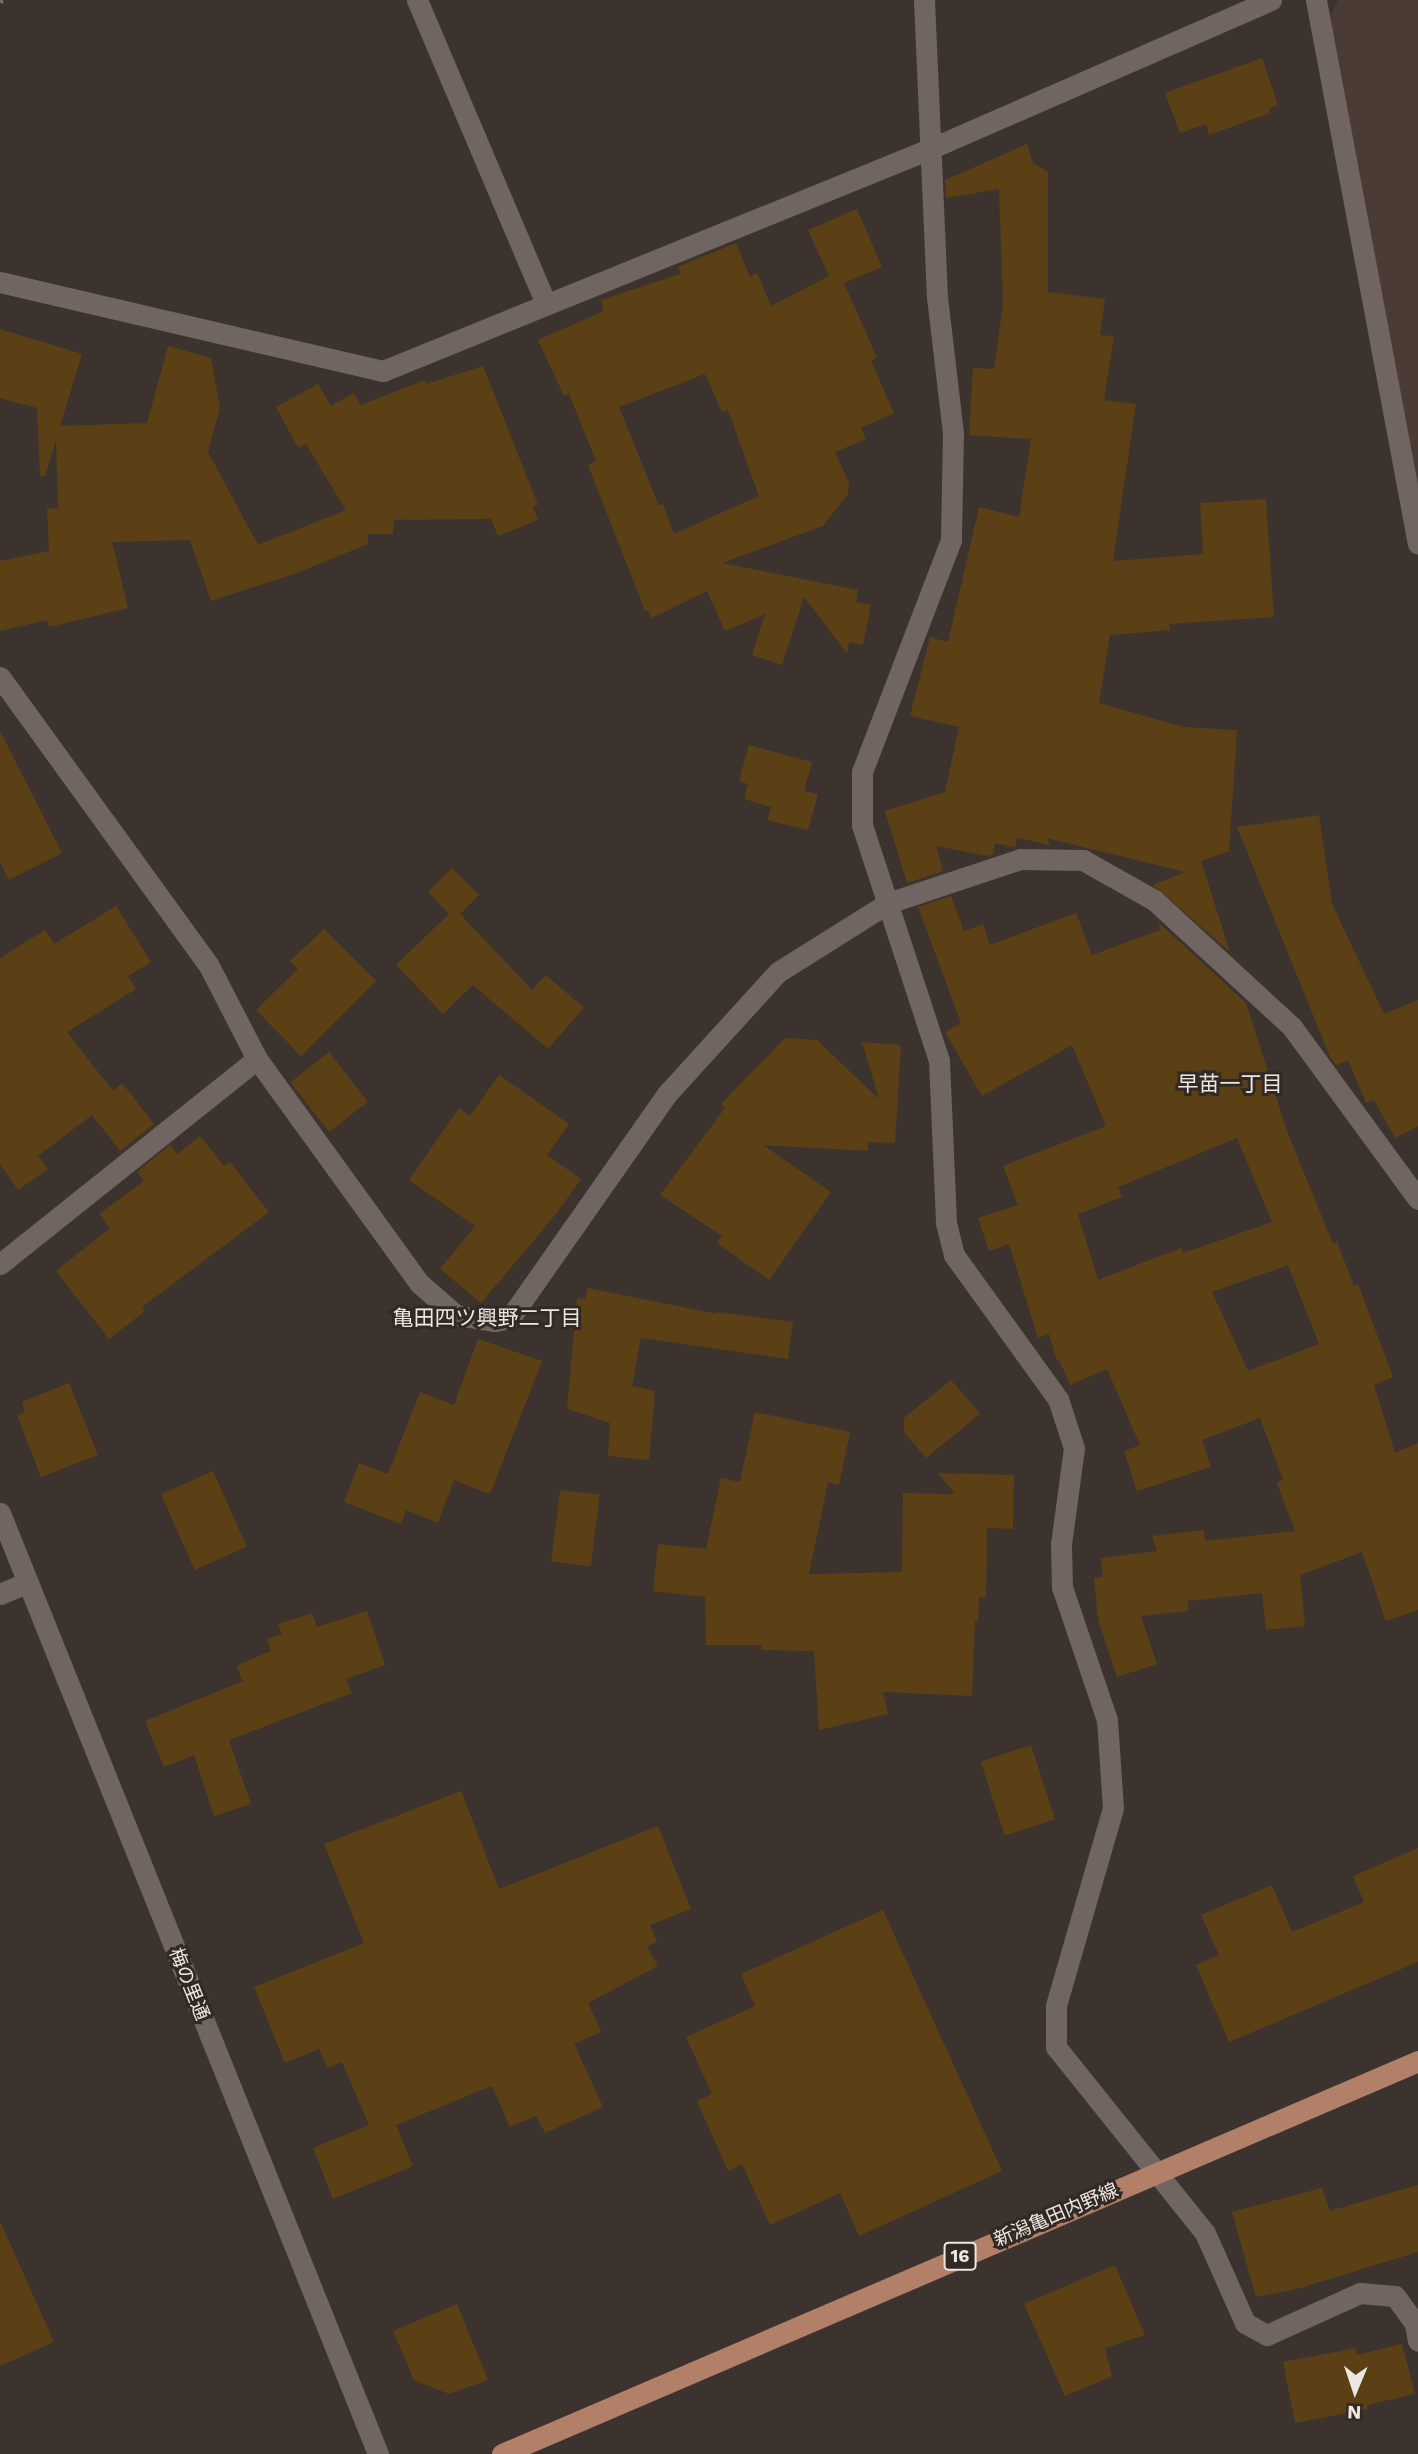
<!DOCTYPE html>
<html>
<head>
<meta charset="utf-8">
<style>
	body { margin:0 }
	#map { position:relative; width:1418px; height:2454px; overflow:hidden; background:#3c332e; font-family:"Work Sans","Noto Sans JP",sans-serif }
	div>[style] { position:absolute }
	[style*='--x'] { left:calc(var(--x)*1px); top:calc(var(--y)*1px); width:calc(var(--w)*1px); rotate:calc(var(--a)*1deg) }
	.built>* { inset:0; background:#4a3c34 }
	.building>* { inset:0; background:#5b4016; transform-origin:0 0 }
	.path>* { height:4.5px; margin-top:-2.25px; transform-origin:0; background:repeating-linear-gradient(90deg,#79716c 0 3.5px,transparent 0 8.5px) }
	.street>* { height:21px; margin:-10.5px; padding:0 10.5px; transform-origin:10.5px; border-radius:10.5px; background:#706560 }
	.secondary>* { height:21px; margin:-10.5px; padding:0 10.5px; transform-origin:10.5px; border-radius:10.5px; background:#706560 }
	.primary>* { height:21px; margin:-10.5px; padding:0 10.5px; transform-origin:10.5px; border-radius:10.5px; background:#b27f68 }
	span { translate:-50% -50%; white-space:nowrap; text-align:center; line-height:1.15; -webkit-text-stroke:6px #322924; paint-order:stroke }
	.shield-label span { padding:2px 5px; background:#322924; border:2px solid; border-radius:5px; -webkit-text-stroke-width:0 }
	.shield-label { font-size:18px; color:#ede7e3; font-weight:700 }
	.street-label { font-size:19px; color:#ede7e3 }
	.neighbourhood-label { font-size:21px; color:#ede7e3 }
	.north { position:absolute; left:1320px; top:2356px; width:70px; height:70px; -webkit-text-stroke:5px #322924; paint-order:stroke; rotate:182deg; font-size:19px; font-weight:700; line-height:28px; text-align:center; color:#ede7e3 }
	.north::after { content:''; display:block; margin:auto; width:24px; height:32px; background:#ede7e3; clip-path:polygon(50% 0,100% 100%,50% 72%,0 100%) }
</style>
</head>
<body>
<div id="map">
	<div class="built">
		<div style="clip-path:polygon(1338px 0,1418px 0,1418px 493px,1329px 21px)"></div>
	</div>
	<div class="building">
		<div style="clip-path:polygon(1262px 58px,1278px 105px,1269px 108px,1270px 113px,1209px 135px,1206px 124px,1180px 133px,1165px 93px)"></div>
		<div style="clip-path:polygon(1027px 144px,1033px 163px,1048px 172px,1048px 292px,1105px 299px,1100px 335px,1114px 336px,1104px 400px,1136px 404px,1113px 561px,1203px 554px,1200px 503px,1266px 499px,1274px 617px,1169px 624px,1170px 630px,1110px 635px,1099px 703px,1184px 727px,1237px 730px,1229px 851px,1201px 861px,1230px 952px,1153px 885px,1185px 872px,1047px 838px,1050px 845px,1017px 838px,1015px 847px,995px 843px,993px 854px,987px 856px,936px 846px,943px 871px,907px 883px,885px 811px,945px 792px,959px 727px,910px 716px,930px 637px,948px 642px,979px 507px,1019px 517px,1031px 439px,969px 435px,973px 368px,994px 369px,1003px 304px,999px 189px,946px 198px,945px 180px)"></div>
		<div style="clip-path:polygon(evenodd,857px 209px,882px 267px,844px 283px,877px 358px,871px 361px,894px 413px,861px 428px,866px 439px,835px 452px,849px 483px,848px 494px,823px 526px,722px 563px,858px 590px,856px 602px,871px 605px,863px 645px,849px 642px,847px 653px,804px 597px,782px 665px,752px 655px,765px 614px,725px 631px,707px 591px,652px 618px,648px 610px,645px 611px,588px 465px,596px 461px,569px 394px,564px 396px,538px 340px,604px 311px,601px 300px,680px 274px,678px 267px,736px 243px,750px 277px,757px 273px,771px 306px,829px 276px,808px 230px,857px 209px,705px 374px,722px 412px,728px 410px,759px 496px,674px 534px,663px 504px,659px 506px,619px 407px,705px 374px)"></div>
		<div style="clip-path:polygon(0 329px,82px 354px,60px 426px,147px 423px,168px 346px,211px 358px,220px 408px,208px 452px,258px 545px,346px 510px,306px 444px,298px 448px,276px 407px,318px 384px,331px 406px,354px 393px,360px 405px,425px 380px,426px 384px,483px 366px,538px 505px,533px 507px,538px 520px,498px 536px,491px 519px,394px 520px,393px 534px,368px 534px,368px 544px,294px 574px,211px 601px,190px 540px,112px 542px,128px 608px,49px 627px,47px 620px,0 631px,0 561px,49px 551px,47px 509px,58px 508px,56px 441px,45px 476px,40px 476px,37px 408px,0 398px)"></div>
		<div style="clip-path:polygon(0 731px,62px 853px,9px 880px,0 862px)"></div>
		<div style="clip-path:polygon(749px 745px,812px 762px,804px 791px,818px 794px,808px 830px,767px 820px,771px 807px,744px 799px,748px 784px,739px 781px)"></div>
		<div style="clip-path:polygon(1319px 815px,1332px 904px,1384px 1014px,1418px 1000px,1418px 1126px,1395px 1138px,1374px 1100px,1366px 1103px,1348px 1060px,1336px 1065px,1330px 1057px,1237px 827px)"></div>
		<div style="clip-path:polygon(452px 868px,479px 895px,460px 914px,532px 990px,546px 975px,584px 1008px,548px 1049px,473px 985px,443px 1014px,396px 965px,449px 914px,428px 892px)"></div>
		<div style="clip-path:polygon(evenodd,951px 896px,964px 931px,983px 924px,990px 945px,1076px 913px,1092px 955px,1160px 930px,1158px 922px,1246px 1003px,1287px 1131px,1333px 1244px,1337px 1242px,1354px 1286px,1358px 1284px,1393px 1377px,1374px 1385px,1395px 1453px,1418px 1443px,1418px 1610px,1386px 1621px,1362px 1552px,1300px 1575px,1305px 1626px,1266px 1630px,1262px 1593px,1188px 1601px,1188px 1611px,1141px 1616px,1157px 1664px,1117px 1677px,1098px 1620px,1094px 1578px,1103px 1577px,1101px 1558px,1157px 1551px,1152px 1536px,1204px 1530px,1205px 1541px,1295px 1531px,1277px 1483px,1283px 1480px,1260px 1418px,1202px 1440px,1211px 1467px,1137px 1491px,1124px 1451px,1140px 1445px,1107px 1369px,1070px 1385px,1059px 1360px,1057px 1361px,1049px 1334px,1038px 1338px,1009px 1244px,989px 1251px,978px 1218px,1018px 1205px,1003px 1166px,1106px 1126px,1072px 1045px,982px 1096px,945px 1032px,961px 1023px,918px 907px,951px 896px,1237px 1138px,1272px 1222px,1183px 1253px,1181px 1248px,1098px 1280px,1078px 1214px,1122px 1197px,1118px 1187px,1237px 1138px,951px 896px,1288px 1265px,1319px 1344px,1248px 1371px,1212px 1292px,1288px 1265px)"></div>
		<div style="clip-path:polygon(116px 906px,151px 962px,128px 976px,136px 989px,67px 1032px,113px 1091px,122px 1083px,154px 1124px,120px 1151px,92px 1115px,38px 1156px,48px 1169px,18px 1190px,0 1164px,0 958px,45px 930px,54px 944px)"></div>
		<div style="clip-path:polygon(324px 929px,376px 981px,301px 1056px,256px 1010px,298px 969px,290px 961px)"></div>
		<div style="clip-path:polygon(785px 1038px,817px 1040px,879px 1099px,862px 1042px,901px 1045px,895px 1143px,868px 1142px,868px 1151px,763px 1145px,831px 1192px,769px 1280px,717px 1243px,722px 1236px,660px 1195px,725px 1108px,721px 1104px)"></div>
		<div style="left:329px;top:1052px;width:63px;height:49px;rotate:52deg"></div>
		<div style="clip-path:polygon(499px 1075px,569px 1124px,547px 1155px,581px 1179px,556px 1214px,481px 1303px,440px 1269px,475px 1226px,409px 1180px,459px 1108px,470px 1116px)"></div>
		<div style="clip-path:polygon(200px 1136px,224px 1166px,230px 1162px,269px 1212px,142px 1307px,145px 1311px,109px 1339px,56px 1271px,110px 1228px,99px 1214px,144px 1181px,137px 1172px,170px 1145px,177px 1154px)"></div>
		<div style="clip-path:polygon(588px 1288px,717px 1314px,717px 1312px,793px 1322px,788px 1359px,641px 1338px,632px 1386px,655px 1391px,649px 1460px,608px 1456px,610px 1423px,567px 1409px,577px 1298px,585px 1299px)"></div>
		<div style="clip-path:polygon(478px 1339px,542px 1361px,490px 1494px,454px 1480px,438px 1523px,406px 1510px,401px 1524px,344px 1502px,359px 1463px,388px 1474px,420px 1392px,454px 1405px)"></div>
		<div style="clip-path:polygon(951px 1380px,980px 1414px,926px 1458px,904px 1432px,904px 1418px)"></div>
		<div style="clip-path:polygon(69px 1383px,98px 1455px,41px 1477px,17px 1415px,25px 1412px,22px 1402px)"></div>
		<div style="clip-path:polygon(755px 1412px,850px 1432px,839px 1485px,828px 1482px,809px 1574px,902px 1572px,903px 1493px,955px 1494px,938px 1473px,1014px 1475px,1013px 1529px,987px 1528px,986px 1597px,979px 1597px,978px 1621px,975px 1621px,972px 1696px,883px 1692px,888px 1714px,819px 1730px,814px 1651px,761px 1650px,762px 1645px,706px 1645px,705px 1597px,653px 1591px,658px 1544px,706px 1549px,721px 1478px,740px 1482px)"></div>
		<div style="left:213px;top:1471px;width:83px;height:57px;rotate:66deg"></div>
		<div style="left:560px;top:1490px;width:40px;height:72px;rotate:7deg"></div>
		<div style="clip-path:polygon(367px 1611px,385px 1665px,346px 1679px,352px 1693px,229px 1740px,251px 1804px,214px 1816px,194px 1755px,164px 1767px,145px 1721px,243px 1681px,236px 1666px,271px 1651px,267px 1639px,282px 1634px,278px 1624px,312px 1613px,317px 1627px)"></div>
		<div style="left:1031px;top:1745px;width:78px;height:53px;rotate:72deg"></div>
		<div style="clip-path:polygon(461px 1791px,499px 1889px,658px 1826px,691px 1909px,650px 1925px,657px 1942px,647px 1946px,658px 1966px,588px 2003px,601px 2032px,574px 2044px,603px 2107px,545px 2133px,536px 2116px,510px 2127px,492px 2086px,396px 2125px,413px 2166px,333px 2199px,313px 2148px,369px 2125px,342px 2062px,327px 2068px,319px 2049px,285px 2063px,254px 1987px,364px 1943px,324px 1844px)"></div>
		<div style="clip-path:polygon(1418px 1848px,1418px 1962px,1229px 2042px,1196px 1965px,1219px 1955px,1201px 1915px,1272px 1885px,1292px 1932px,1364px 1902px,1353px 1876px)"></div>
		<div style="clip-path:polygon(883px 1910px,1002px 2171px,859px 2236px,840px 2193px,770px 2225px,742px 2164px,728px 2171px,697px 2101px,712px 2094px,686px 2037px,755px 2006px,741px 1974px)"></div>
		<div style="clip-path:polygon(1418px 2185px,1418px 2252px,1300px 2288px,1256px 2297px,1232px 2212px,1322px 2188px,1330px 2211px)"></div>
		<div style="clip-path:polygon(0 2221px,54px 2342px,0 2366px)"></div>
		<div style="clip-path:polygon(1115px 2265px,1145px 2335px,1105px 2348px,1112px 2376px,1065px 2396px,1024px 2304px)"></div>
		<div style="clip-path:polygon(457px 2304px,488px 2380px,449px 2394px,414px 2380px,393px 2331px)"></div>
		<div style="clip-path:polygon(1402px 2344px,1415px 2394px,1367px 2405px,1368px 2409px,1295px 2423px,1283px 2362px,1356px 2348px,1357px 2355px)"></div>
	</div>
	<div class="path">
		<div style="--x:0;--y:1;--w:3;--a:-18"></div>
	</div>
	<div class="street">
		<div style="--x:417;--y:0;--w:330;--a:67"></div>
		<div style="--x:924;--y:0;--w:297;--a:87.5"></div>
		<div style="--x:937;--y:297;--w:137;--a:83.3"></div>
		<div style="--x:953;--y:433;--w:107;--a:91.1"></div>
		<div style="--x:951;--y:540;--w:248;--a:111"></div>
		<div style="--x:862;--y:772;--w:53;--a:90"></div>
		<div style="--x:862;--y:825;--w:248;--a:71.9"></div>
		<div style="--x:939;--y:1061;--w:162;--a:87.5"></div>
		<div style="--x:946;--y:1223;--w:33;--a:76"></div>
		<div style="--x:954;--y:1255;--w:178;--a:54.2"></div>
		<div style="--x:1058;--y:1399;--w:52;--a:71.9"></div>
		<div style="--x:1074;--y:1448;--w:97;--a:97.7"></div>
		<div style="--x:1061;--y:1544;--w:43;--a:88.7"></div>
		<div style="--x:1062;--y:1587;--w:140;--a:71.3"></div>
		<div style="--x:1107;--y:1720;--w:88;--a:86.1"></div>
		<div style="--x:1113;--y:1808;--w:205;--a:106.1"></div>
		<div style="--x:1056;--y:2005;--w:42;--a:90"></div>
		<div style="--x:1056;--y:2047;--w:238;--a:51.3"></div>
		<div style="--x:1205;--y:2233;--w:98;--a:66"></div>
		<div style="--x:1245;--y:2323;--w:25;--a:29"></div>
		<div style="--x:1267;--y:2335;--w:102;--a:-24.3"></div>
		<div style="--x:1360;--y:2293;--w:35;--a:5"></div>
		<div style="--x:1395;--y:2296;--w:34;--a:54"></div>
		<div style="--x:1415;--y:2324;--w:17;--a:80"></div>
		<div style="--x:0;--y:282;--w:393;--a:13.1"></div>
		<div style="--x:383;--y:371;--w:593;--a:-22.11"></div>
		<div style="--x:932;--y:148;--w:370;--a:-23.6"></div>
		<div style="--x:0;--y:677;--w:354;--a:54.1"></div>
		<div style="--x:208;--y:964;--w:107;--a:62.7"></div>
		<div style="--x:257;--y:1059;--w:276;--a:54.1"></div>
		<div style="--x:419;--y:1283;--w:49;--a:40.9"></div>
		<div style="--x:456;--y:1315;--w:39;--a:9"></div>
		<div style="--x:495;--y:1321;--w:15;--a:-11"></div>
		<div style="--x:510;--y:1318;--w:272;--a:-55"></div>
		<div style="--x:666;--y:1095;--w:166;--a:-47.7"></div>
		<div style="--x:778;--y:972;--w:130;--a:-32.1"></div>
		<div style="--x:888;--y:903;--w:139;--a:-18.4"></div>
		<div style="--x:1020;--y:859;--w:63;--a:0.9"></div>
		<div style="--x:1083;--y:860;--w:81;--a:29.4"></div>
		<div style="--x:1154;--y:900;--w:188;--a:42.6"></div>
		<div style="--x:1292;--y:1027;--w:213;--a:53.8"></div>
		<div style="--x:0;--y:1264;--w:329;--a:-38.6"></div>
		<div style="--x:0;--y:1594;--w:30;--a:-23"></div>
	</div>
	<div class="secondary">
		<div style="--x:1316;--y:0;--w:553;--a:79.38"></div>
		<div style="--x:0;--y:1513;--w:1014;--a:68.11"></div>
	</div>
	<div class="primary">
		<div style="--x:502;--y:2454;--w:997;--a:-23.22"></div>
	</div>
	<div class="shield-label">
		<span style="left:960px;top:2256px">16</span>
	</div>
	<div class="street-label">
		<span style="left:189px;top:1984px;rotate:68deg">梅の里通</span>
		<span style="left:1056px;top:2215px;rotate:-23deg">新潟亀田内野線</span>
	</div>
	<div class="neighbourhood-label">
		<span style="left:1230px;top:1084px">早苗一丁目</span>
		<span style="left:487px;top:1318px">亀田四ツ興野二丁目</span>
	</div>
	<div class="north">N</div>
</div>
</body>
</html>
